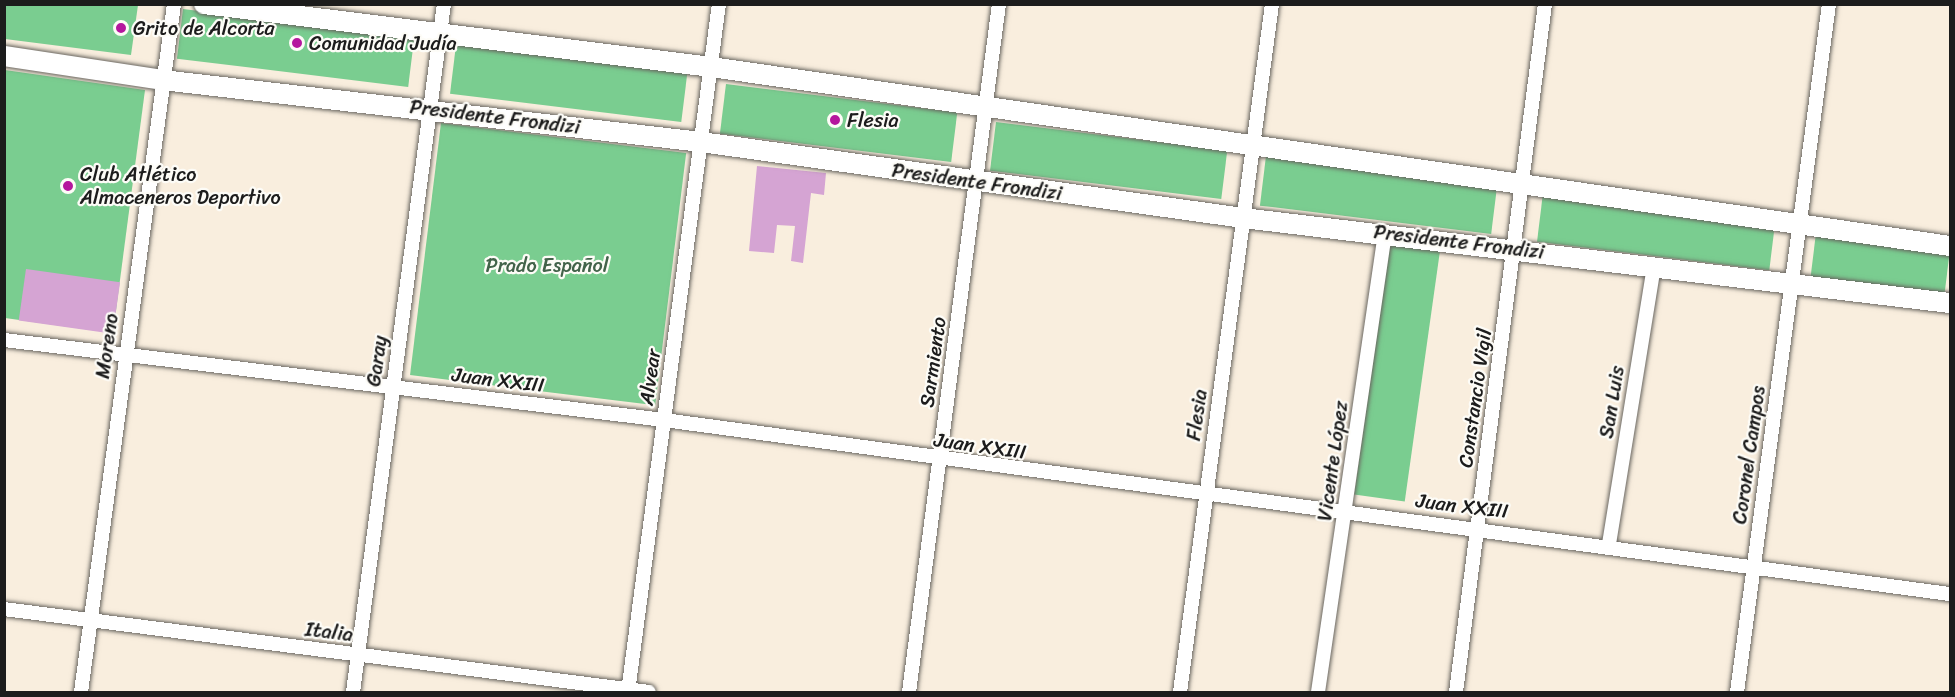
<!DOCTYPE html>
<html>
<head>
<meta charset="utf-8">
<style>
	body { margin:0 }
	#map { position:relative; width:1955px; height:697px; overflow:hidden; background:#f9eede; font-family:Sriracha,sans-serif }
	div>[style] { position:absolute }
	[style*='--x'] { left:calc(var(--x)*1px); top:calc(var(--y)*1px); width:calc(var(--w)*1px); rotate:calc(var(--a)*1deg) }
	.green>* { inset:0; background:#7acd90; transform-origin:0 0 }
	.building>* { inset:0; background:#d5a4d3; transform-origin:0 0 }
	.roads { filter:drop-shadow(0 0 2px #696660) drop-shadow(0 0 2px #696660) }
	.street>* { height:14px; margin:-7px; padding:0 7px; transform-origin:7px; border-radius:7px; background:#fff }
	.secondary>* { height:20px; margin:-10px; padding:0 10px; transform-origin:10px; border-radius:10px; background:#fff }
	.dots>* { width:16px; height:16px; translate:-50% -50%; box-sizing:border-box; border:3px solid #fdfcf7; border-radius:50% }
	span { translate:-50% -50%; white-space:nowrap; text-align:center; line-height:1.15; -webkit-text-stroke:4.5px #fdfcf7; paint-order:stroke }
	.poi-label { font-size:20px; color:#1c1c1c }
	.left { translate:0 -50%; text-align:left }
	.street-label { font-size:20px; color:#1c1c1c }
	.park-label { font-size:20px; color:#42634a }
	.frame { position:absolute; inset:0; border:6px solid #1c1c1c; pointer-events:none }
</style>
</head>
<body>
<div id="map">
	<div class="green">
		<div style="clip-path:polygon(5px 4px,138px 5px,131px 55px,5px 39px)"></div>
		<div style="left:183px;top:9px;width:233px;height:50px;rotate:7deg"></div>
		<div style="left:456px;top:45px;width:233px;height:49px;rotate:7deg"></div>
		<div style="clip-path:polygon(5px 70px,145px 90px,113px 333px,5px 318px)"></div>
		<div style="left:726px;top:84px;width:233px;height:50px;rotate:7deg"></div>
		<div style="left:996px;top:122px;width:233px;height:49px;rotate:7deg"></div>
		<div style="left:441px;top:123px;width:247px;height:254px;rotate:7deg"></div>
		<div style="left:1266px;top:156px;width:233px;height:50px;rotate:7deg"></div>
		<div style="left:1543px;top:193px;width:234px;height:49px;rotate:7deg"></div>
		<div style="left:1816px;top:233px;width:135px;height:49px;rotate:7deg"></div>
		<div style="left:1390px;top:240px;width:51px;height:257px;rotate:8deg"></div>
	</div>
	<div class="building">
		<div style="clip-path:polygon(757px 166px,826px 173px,824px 195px,811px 193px,803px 263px,791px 261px,795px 226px,777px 225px,774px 253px,749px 251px)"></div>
		<div style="left:26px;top:269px;width:95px;height:52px;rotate:8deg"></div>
	</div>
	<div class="roads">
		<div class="street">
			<div style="--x:4;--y:340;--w:665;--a:6.91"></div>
			<div style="--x:664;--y:420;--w:1298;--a:7.71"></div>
			<div style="--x:1609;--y:544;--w:281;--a:-80.8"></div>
			<div style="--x:4;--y:609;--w:650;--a:7.33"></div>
			<div style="--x:81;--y:692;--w:694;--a:-82.3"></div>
			<div style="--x:353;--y:692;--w:694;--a:-82.47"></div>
			<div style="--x:628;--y:692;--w:694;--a:-82.47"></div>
			<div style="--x:909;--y:692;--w:694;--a:-82.55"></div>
			<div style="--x:1180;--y:692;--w:694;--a:-82.38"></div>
			<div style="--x:1318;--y:692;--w:463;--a:-81.7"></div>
			<div style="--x:1456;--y:692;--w:694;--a:-82.63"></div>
			<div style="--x:1737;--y:692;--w:694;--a:-82.38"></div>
		</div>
		<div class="secondary">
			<div style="--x:204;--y:4;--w:511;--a:7.08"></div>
			<div style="--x:711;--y:67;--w:1252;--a:8.22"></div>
			<div style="--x:4;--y:56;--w:160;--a:8.6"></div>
			<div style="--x:162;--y:80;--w:543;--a:6.56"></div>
			<div style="--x:701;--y:142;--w:547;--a:7.98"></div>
			<div style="--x:1243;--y:218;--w:712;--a:6.86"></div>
		</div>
	</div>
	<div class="dots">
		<div style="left:121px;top:28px;background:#b5179e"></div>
		<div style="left:297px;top:43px;background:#b5179e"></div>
		<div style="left:835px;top:120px;background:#b5179e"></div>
		<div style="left:68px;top:186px;background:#b5179e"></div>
	</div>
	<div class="poi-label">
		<span class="left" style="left:133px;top:28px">Grito de Alcorta</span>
		<span class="left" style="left:309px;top:43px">Comunidad Judía</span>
		<span class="left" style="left:847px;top:120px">Flesia</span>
		<span class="left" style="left:80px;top:186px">Club Atlético<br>Almaceneros Deportivo</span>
	</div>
	<div class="street-label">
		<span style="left:495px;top:117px;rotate:7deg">Presidente Frondizi</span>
		<span style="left:977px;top:182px;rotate:8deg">Presidente Frondizi</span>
		<span style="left:1459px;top:242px;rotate:7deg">Presidente Frondizi</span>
		<span style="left:107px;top:346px;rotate:-82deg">Moreno</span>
		<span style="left:377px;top:361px;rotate:-82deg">Garay</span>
		<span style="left:933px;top:362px;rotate:-82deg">Sarmiento</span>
		<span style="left:650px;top:377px;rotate:-82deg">Alvear</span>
		<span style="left:498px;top:380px;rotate:7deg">Juan XXIII</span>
		<span style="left:1475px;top:398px;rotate:-82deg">Constancio Vigil</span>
		<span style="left:1612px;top:402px;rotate:-81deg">San Luis</span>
		<span style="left:1197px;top:415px;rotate:-82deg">Flesia</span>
		<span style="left:980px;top:446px;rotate:8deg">Juan XXIII</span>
		<span style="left:1749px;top:455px;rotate:-82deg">Coronel Campos</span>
		<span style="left:1333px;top:461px;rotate:-82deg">Vicente López</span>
		<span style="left:1462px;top:506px;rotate:7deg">Juan XXIII</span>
		<span style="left:329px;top:632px;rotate:7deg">Italia</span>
	</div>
	<div class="park-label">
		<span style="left:547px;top:265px">Prado Español</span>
	</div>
	<div class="frame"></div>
</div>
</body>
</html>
